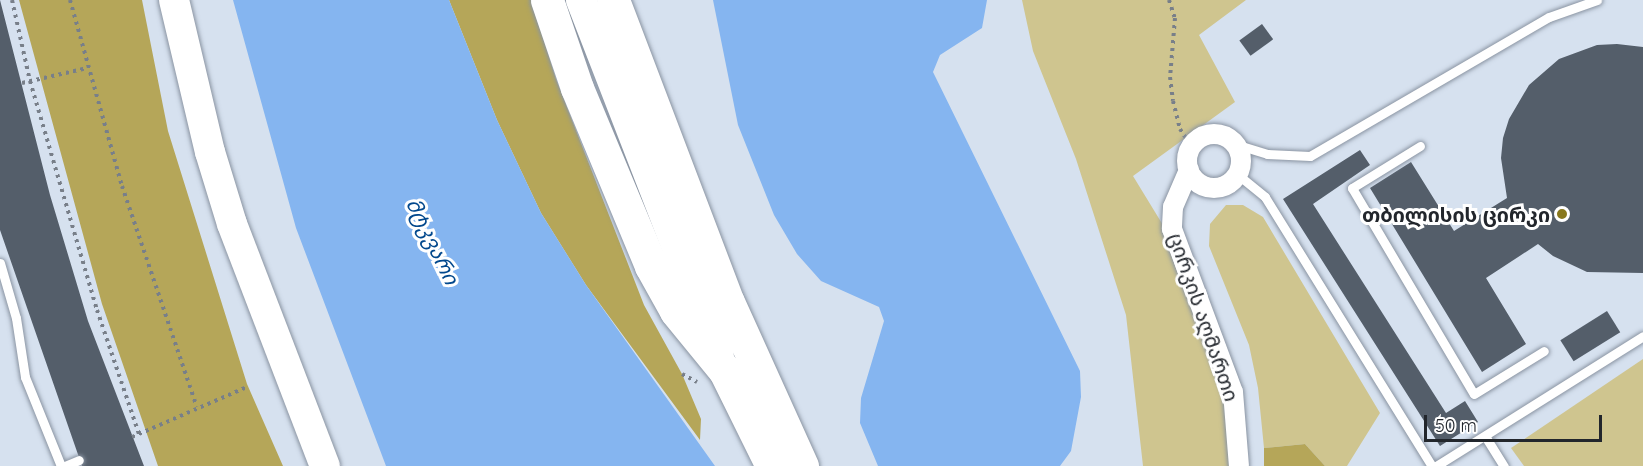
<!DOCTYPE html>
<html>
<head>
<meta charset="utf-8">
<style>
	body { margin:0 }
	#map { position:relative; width:1643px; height:466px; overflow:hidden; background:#d6e1ef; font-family:Quicksand,"Noto Sans Georgian",sans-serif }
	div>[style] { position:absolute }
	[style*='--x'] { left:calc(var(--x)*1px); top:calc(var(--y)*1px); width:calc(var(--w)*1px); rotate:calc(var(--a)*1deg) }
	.green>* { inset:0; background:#cfc58f }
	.forest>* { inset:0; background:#b5a659 }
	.water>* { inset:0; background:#85b5f0 }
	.building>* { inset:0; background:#545e6a; transform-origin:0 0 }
	.path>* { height:4px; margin-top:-2px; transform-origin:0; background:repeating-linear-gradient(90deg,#787f89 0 3px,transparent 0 7.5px) }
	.roads { filter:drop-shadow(0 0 2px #8a94a2) drop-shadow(0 0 2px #8a94a2) }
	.lane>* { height:9px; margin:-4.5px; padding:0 4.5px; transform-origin:4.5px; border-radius:4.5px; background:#fff }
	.street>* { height:20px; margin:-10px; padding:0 10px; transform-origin:10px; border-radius:10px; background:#fff }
	.street>.ring { margin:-10px; padding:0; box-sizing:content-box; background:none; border:20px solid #fff; border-radius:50% }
	.primary>* { height:30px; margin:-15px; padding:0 15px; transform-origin:15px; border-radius:15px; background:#fff }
	.highway>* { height:33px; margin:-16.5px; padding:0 16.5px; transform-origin:16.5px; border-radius:16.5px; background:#fff }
	.dots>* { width:16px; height:16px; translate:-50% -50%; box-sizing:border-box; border:3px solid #fff; border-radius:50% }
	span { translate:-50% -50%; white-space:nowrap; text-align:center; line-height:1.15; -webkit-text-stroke:6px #fff; paint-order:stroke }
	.poi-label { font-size:20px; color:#22262c; font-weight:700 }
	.right { translate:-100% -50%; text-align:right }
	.street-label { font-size:20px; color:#22262c }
	.water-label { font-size:21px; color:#02488d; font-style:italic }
	.scale { position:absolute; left:1424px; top:415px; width:178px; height:27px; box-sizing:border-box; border:3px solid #22262c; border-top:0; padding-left:8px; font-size:18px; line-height:21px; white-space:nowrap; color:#22262c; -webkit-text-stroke:4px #fff; paint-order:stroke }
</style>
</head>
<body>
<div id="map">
	<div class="green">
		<div style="clip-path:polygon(1022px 0,1246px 0,1199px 35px,1235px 102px,1133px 176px,1199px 284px,1224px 383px,1232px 466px,1143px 466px,1126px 315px,1076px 159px,1033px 51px)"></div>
		<div style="clip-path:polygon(1226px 205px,1243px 205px,1263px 217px,1380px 413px,1347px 466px,1325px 466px,1305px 444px,1264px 448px,1258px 388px,1249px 345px,1209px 246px,1210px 224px)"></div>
		<div style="clip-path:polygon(1643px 359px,1643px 466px,1524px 466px,1511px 448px)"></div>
	</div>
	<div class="forest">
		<div style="clip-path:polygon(19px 0,142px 0,168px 131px,247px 384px,283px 466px,158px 466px,102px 304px)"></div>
		<div style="clip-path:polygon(449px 0,531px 0,556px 79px,644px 305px,682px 374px,701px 419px,700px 440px,586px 285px,541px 213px,497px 120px)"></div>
		<div style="clip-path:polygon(1305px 444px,1325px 466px,1264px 466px,1264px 448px)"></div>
	</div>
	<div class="water">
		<div style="clip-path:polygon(233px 0,449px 0,497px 120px,541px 213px,586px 285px,715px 466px,386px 466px,296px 228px)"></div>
		<div style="clip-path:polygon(713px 0,987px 0,982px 28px,940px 55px,933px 72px,1080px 371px,1081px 397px,1071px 451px,1060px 466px,878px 466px,860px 423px,861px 398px,884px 321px,879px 307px,821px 281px,797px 254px,774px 215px,738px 125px)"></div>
	</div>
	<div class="building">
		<div style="clip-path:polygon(0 0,50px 195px,88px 321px,144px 466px,82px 466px,0 230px)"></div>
		<div style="left:1262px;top:24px;width:19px;height:28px;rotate:54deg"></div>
		<div style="clip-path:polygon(1617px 44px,1643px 47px,1643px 273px,1587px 272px,1553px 256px,1538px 244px,1486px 278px,1526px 344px,1482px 372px,1370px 188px,1411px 162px,1454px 231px,1507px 198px,1501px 158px,1503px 138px,1509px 119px,1529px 85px,1559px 59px,1597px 45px)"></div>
		<div style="clip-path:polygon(1360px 150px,1370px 165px,1313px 204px,1446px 413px,1465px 401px,1478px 422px,1440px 446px,1283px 199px)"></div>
		<div style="left:1607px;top:311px;width:25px;height:55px;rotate:58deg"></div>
	</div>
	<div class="path">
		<div style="--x:12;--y:0;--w:83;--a:77.5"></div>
		<div style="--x:30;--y:81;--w:239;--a:73.7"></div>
		<div style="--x:97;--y:310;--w:131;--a:71.3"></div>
		<div style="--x:70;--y:0;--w:193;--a:74.4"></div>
		<div style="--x:122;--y:186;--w:233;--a:71.3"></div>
		<div style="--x:1169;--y:0;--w:19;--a:72"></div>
		<div style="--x:1175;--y:18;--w:59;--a:94.8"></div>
		<div style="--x:1170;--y:77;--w:24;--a:83"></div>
		<div style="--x:1173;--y:101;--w:29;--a:76"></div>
		<div style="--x:1180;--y:129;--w:20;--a:57"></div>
		<div style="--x:22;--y:83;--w:67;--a:-13"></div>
		<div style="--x:682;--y:374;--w:17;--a:28"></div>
		<div style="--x:132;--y:437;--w:125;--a:-23.5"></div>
	</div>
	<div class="roads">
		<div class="lane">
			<div style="--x:1235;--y:144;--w:34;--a:17"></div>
			<div style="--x:1267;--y:154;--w:43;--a:2.7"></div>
			<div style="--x:1310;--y:156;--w:276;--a:-30.2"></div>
			<div style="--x:1549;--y:17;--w:51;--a:-19.5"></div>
			<div style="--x:1420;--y:146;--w:80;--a:148.3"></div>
			<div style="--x:1352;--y:188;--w:239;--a:59.4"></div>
			<div style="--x:1474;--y:394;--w:82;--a:-31.6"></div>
			<div style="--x:1237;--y:174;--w:36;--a:39"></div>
			<div style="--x:1265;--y:197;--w:317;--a:58.2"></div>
			<div style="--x:0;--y:263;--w:57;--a:73.8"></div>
			<div style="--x:16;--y:318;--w:60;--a:81.3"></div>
			<div style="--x:25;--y:377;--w:96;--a:68"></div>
			<div style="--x:1485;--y:436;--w:36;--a:58"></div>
			<div style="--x:65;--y:466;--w:15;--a:-23"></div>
			<div style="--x:1436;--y:466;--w:244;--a:-32.1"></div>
		</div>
		<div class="street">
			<div class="ring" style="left:1187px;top:134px;width:34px;height:34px"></div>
			<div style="--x:1189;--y:170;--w:40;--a:113.4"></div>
			<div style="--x:1173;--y:207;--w:22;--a:93"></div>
			<div style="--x:1172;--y:229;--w:174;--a:69.5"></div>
			<div style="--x:1233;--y:392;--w:74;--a:85.4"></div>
		</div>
		<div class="primary">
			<div style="--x:174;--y:0;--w:156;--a:76.7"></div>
			<div style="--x:210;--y:152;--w:75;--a:73"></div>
			<div style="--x:232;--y:224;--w:259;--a:69"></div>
			<div style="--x:581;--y:0;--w:381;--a:68.8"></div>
		</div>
		<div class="highway">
			<div style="--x:547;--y:0;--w:93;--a:71.2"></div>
			<div style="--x:577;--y:88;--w:193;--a:67.4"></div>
			<div style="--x:651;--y:266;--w:51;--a:60.9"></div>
			<div style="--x:676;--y:311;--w:77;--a:50.8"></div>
			<div style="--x:725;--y:371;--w:106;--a:63.7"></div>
			<div style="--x:613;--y:0;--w:323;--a:69.2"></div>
			<div style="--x:728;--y:302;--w:180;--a:65.7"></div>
		</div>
	</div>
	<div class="dots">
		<div style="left:1562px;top:214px;background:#88781d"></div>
	</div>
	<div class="poi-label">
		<span class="right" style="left:1550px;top:214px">თბილისის ცირკი</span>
	</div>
	<div class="street-label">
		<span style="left:1204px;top:317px;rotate:71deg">ცირკის აღმართი</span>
	</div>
	<div class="water-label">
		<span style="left:433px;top:241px;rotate:64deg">მტკვარი</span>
	</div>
	<div class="scale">50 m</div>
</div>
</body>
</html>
